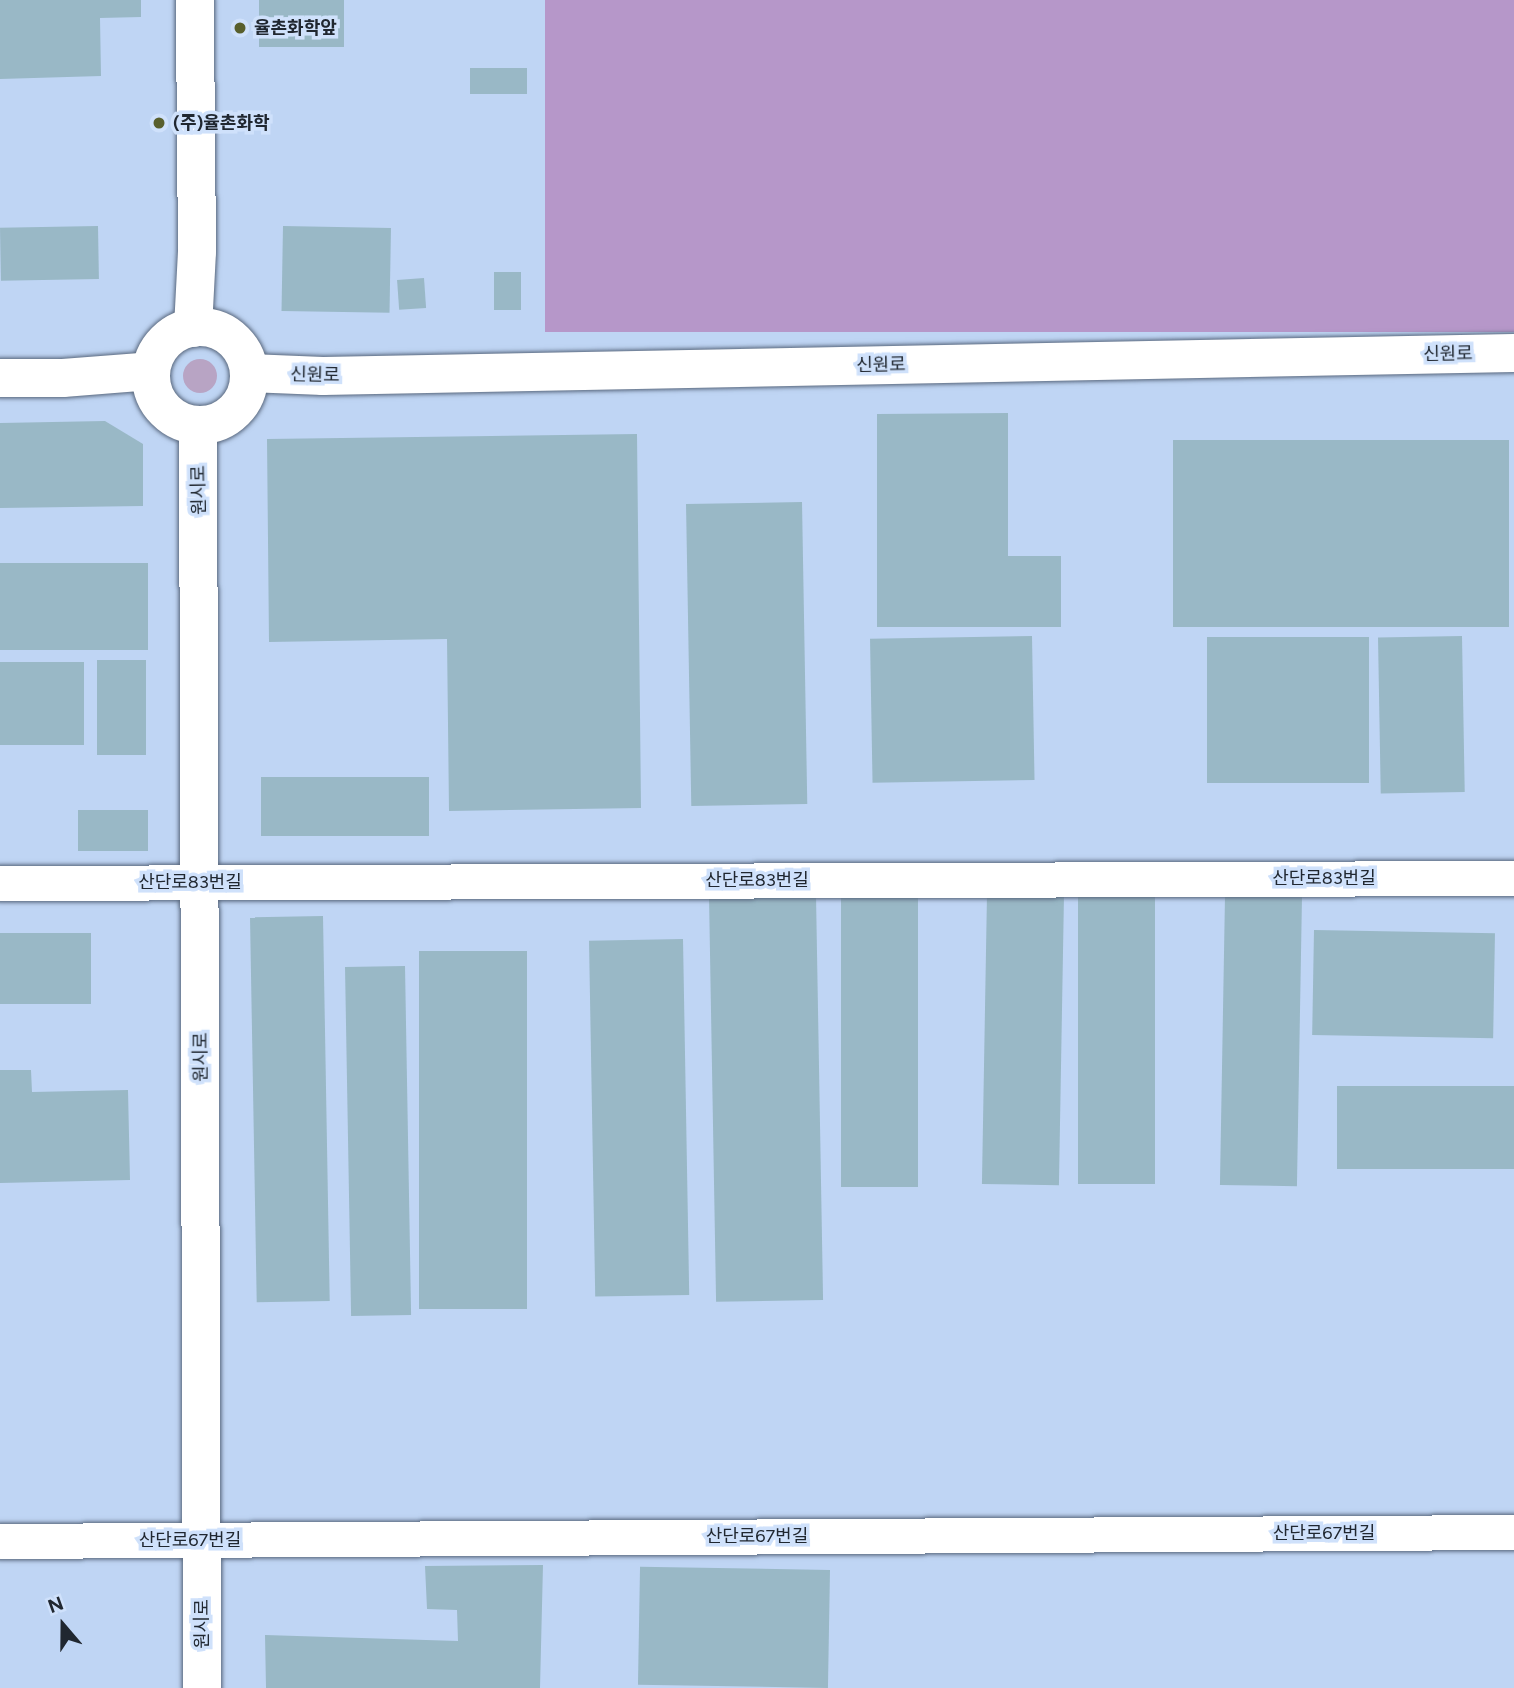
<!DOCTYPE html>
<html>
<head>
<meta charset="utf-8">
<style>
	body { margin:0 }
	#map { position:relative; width:1514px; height:1688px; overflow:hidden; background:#cfe1fb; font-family:Figtree,"Noto Sans KR",sans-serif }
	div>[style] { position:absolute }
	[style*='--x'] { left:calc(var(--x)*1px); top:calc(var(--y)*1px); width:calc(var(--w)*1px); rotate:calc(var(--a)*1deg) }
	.built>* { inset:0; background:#bfd5f4; transform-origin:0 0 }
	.green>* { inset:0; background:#b8a4c4 }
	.round { border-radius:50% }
	.forest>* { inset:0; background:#b697c9; transform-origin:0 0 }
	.building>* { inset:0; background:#99b8c6; transform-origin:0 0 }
	.roads { filter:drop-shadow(0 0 2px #59687e) drop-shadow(0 0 2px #59687e) }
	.street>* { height:35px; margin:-17.5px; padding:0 17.5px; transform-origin:17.5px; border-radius:17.5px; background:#fff }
	.secondary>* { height:38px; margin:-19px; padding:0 19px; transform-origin:19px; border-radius:19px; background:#fff }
	.secondary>.ring { margin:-19px; padding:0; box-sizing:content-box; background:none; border:38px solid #fff; border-radius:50% }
	.dots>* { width:19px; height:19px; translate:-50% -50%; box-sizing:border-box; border:4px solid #cfe1fb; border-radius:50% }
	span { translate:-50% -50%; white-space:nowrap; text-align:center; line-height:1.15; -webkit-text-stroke:7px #cfe1fb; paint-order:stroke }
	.poi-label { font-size:18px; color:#202730; font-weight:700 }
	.left { translate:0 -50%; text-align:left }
	.street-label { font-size:18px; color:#202730 }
	.north { position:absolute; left:28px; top:1590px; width:70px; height:70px; -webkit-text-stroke:5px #cfe1fb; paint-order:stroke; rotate:340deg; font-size:19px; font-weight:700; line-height:28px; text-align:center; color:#202730 }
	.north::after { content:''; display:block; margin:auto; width:24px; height:32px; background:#202730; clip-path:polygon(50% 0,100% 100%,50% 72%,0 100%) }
</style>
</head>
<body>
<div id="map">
	<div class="built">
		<div style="left:0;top:0;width:1514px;height:1688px"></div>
	</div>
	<div class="green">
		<div class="round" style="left:183px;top:359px;width:34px;height:34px"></div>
	</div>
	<div class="forest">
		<div style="left:545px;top:0;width:969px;height:332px"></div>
	</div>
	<div class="building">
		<div style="clip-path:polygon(0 0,141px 0,141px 17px,100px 18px,101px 76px,0 79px)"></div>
		<div style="left:259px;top:0;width:85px;height:47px"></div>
		<div style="left:470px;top:68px;width:57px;height:26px"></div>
		<div style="left:98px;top:226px;width:53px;height:98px;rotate:89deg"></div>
		<div style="left:283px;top:226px;width:108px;height:85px;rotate:1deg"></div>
		<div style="left:494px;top:272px;width:27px;height:38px"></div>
		<div style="left:424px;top:278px;width:30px;height:27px;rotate:86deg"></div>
		<div style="clip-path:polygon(1008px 413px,1008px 556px,1061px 556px,1061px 627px,877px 627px,877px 414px)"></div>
		<div style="clip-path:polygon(105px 421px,143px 444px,143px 506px,0 508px,0 423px)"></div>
		<div style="clip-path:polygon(637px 434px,641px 808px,449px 811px,447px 639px,269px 642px,267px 439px)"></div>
		<div style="left:1509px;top:440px;width:187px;height:336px;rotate:90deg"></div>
		<div style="left:802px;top:502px;width:302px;height:116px;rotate:89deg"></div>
		<div style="left:148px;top:563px;width:87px;height:148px;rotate:90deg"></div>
		<div style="left:1032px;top:636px;width:144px;height:162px;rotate:89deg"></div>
		<div style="left:1462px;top:636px;width:156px;height:84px;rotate:89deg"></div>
		<div style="left:1207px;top:637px;width:162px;height:146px"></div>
		<div style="left:97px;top:660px;width:49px;height:95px"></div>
		<div style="left:84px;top:662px;width:83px;height:84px;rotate:90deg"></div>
		<div style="left:429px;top:777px;width:59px;height:168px;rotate:90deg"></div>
		<div style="left:148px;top:810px;width:41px;height:70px;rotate:90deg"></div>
		<div style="left:987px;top:894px;width:77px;height:290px;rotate:1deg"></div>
		<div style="left:816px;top:895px;width:405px;height:107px;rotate:89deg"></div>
		<div style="left:1078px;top:895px;width:77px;height:289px"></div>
		<div style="left:1225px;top:896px;width:77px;height:289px;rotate:1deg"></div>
		<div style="left:841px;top:898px;width:77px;height:289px"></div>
		<div style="left:323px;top:916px;width:385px;height:73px;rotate:89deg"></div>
		<div style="left:1314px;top:930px;width:181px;height:105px;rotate:1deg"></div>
		<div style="left:0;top:933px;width:91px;height:71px"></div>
		<div style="left:683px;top:939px;width:356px;height:94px;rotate:89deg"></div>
		<div style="left:527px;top:951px;width:358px;height:108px;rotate:90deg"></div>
		<div style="left:405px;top:966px;width:349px;height:60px;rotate:89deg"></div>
		<div style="clip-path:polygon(0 1070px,31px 1070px,32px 1092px,128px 1090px,130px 1180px,0 1183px)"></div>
		<div style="left:1514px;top:1086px;width:83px;height:177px;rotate:90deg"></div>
		<div style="clip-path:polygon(543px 1565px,540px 1688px,266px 1688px,265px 1635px,458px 1641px,457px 1610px,427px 1609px,425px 1566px)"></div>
		<div style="left:830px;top:1570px;width:118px;height:190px;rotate:91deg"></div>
	</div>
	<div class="roads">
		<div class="street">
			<div style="--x:0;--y:883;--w:1514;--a:-0.19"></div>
			<div style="--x:0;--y:1541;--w:1514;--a:-0.34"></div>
		</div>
		<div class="secondary">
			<div class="ring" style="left:151px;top:327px;width:60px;height:60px"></div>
			<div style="--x:193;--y:328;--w:76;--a:-87"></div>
			<div style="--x:197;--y:252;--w:252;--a:-90.5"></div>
			<div style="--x:249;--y:373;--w:74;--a:2.3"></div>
			<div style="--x:323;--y:376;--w:1191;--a:-1.11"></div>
			<div style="--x:0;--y:378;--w:63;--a:0"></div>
			<div style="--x:63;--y:378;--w:88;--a:-4.5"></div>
			<div style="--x:198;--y:425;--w:1263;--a:89.82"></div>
		</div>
	</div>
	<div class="dots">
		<div style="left:240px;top:28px;background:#585f2d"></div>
		<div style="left:159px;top:123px;background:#585f2d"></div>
	</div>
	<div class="poi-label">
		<span class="left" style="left:254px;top:28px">율촌화학앞</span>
		<span class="left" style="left:173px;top:123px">(주)율촌화학</span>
	</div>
	<div class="street-label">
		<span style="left:1448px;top:354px;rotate:-1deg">신원로</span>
		<span style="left:881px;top:365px;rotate:-1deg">신원로</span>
		<span style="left:315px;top:375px;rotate:1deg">신원로</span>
		<span style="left:199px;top:490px;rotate:-91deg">원시로</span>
		<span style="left:1324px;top:878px">산단로83번길</span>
		<span style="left:757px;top:880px">산단로83번길</span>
		<span style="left:190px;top:882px">산단로83번길</span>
		<span style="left:201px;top:1057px;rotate:-90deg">원시로</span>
		<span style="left:1324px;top:1533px">산단로67번길</span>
		<span style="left:757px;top:1536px">산단로67번길</span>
		<span style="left:190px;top:1540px">산단로67번길</span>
		<span style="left:202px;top:1624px;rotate:-90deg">원시로</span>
	</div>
	<div class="north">N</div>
</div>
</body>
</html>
